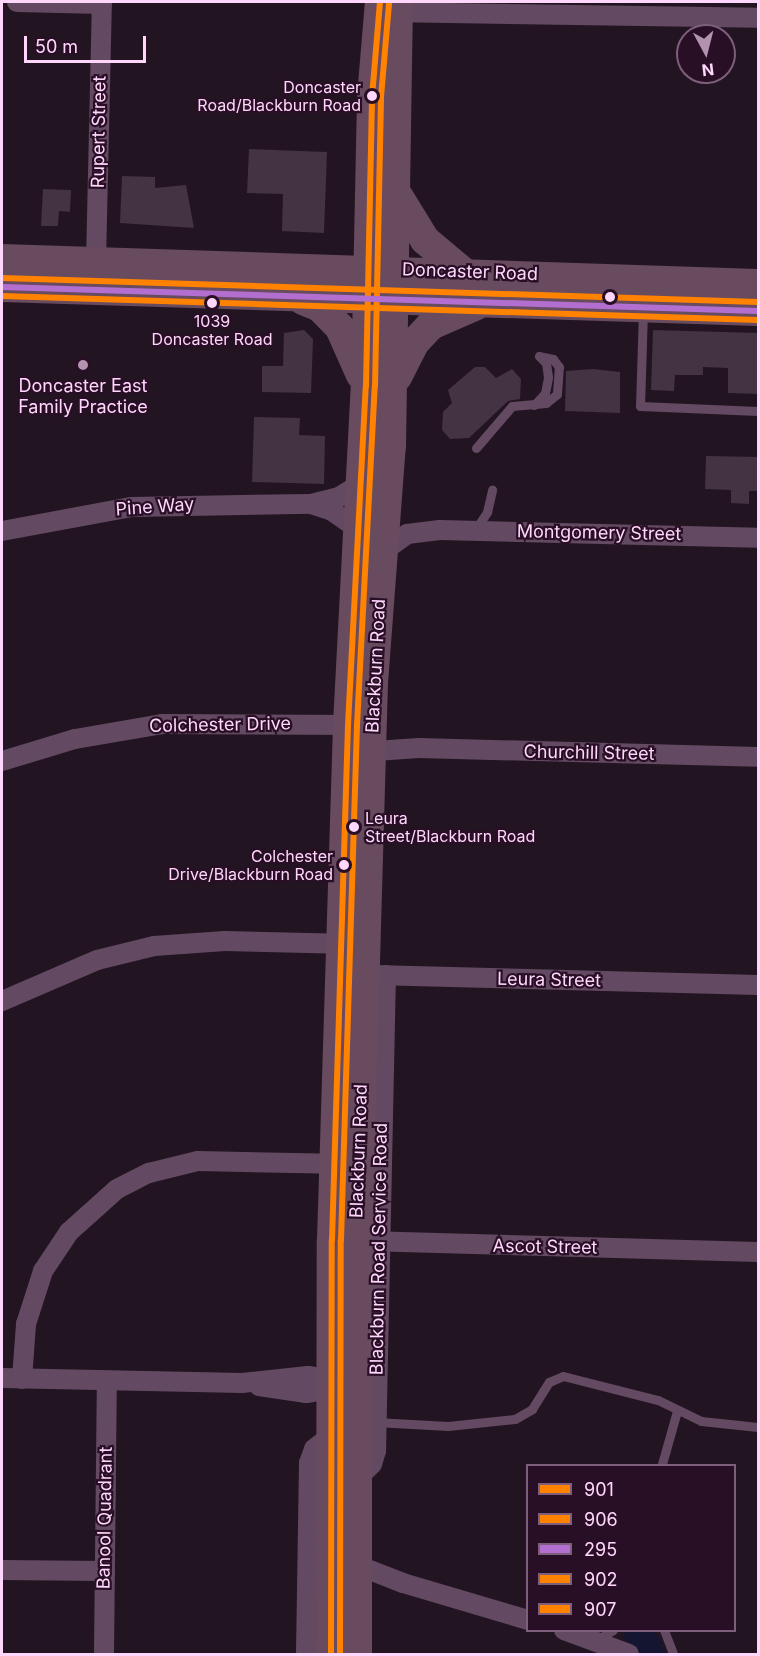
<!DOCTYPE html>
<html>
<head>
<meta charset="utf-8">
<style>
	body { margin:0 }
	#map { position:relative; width:760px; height:1656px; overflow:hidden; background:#221521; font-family:Inter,sans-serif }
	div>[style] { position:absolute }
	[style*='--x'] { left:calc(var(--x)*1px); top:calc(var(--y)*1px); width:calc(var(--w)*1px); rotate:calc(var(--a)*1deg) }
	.green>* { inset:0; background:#141530 }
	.building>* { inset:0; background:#443343 }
	.lane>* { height:9px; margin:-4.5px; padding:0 4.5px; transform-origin:4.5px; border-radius:4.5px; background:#634a62 }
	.street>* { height:20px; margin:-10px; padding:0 10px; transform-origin:10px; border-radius:10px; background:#634a62 }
	.primary>* { height:30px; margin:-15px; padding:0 15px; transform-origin:15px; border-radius:15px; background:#684b5f }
	.bus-1>* { height:6px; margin:-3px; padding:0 3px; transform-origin:3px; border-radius:3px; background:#ff8200 }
	.bus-2>* { height:6px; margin:-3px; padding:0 3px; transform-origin:3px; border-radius:3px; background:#ff8200 }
	.bus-3>* { height:6px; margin:-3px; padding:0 3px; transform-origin:3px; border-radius:3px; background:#b36fd0 }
	.bus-4>* { height:6px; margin:-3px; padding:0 3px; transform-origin:3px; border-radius:3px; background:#ff8200 }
	.bus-5>* { height:6px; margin:-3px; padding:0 3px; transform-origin:3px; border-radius:3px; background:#ff8200 }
	.dots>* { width:16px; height:16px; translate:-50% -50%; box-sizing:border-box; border:3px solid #280f25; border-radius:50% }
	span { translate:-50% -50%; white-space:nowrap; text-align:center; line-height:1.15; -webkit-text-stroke:4.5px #280f25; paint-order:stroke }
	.bus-label { font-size:16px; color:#ffd6fc }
	.right { translate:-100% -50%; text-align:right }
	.left { translate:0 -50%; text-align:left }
	.street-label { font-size:18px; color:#ffd6fc }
	.poi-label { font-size:18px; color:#ffd6fc }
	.frame { position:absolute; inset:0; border:3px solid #ffd6fc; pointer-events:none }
	.legend { position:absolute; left:526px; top:1464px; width:210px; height:168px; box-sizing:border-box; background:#280f25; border:2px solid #7e5f7b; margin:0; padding:8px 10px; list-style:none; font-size:18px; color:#ffd6fc }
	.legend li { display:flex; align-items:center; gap:12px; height:30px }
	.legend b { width:30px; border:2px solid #7e5f7b }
	.north { position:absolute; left:676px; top:24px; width:60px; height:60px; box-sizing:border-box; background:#280f25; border:2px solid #7e5f7b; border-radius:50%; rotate:173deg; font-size:16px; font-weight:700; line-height:24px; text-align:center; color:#ffd6fc }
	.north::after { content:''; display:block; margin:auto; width:21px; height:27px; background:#b292af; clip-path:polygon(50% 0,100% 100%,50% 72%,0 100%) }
	.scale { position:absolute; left:24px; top:36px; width:122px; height:27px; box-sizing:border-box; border:3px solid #ffd6fc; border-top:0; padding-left:8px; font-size:18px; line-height:21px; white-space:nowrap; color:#ffd6fc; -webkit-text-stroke:4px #280f25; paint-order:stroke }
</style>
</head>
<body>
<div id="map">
	<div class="green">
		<div style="clip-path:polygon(628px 1631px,652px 1631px,660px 1639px,665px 1654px,642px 1654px,622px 1637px)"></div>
	</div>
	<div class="building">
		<div style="clip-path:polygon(249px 149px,327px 152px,324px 233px,282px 231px,283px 194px,247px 193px)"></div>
		<div style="clip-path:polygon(122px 176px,155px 177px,155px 188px,186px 185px,194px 228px,120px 223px)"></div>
		<div style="clip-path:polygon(43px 189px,71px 190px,70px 212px,59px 211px,58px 226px,41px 226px)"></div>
		<div style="clip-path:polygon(304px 330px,313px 339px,311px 393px,262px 392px,262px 366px,283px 366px,284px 333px)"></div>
		<div style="clip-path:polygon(653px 330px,759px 333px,759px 394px,728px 393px,728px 368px,703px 367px,703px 375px,675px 375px,674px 391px,651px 390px)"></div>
		<div style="clip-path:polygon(475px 367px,485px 367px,496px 378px,512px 369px,521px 379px,520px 399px,508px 401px,469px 438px,450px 439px,442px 430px,443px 412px,452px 403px,448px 390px)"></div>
		<div style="clip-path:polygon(593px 369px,620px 372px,620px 413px,565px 411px,566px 371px)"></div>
		<div style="clip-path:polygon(254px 417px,300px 418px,299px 435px,325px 436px,324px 484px,252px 482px)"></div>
		<div style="clip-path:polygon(706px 456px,759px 457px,759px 491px,749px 491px,749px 504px,731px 503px,731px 490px,705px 489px)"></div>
	</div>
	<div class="lane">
		<div style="--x:643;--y:311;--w:95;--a:91.8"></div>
		<div style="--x:640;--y:406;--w:118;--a:2.4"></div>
		<div style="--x:534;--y:405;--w:16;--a:-47"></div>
		<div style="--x:545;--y:393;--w:16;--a:-79"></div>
		<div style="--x:548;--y:377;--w:14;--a:-98"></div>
		<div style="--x:546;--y:363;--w:10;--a:-135"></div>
		<div style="--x:476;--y:448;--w:55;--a:-49.4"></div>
		<div style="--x:512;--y:406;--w:34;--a:-5"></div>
		<div style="--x:546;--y:403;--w:14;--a:-39"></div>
		<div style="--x:557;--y:394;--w:27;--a:-86"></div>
		<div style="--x:559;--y:367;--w:10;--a:-127"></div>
		<div style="--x:553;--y:359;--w:14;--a:-168"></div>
		<div style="--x:475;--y:530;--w:22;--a:-56"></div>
		<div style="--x:487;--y:512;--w:23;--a:-77"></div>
		<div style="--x:375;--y:1422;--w:73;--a:3.1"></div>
		<div style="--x:448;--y:1426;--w:67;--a:-6"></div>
		<div style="--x:515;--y:1419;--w:20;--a:-30"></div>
		<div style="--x:532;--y:1409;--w:32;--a:-58"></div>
		<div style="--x:549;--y:1382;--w:15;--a:-23"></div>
		<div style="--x:563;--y:1376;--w:98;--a:14.2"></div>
		<div style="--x:658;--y:1400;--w:48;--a:26"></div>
		<div style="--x:701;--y:1421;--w:57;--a:6"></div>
		<div style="--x:662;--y:1464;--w:55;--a:-74.2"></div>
		<div style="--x:664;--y:1630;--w:26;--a:69"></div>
		<div style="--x:597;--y:1640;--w:19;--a:-32"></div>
	</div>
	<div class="street">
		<div style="--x:17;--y:2;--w:85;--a:1.3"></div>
		<div style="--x:387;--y:12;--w:371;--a:0.9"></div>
		<div style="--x:96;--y:262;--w:260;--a:-88.7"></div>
		<div style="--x:311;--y:504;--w:22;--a:18"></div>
		<div style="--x:332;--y:511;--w:33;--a:35"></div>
		<div style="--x:2;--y:531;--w:132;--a:-10.5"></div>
		<div style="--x:132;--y:507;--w:179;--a:-1"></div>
		<div style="--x:311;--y:504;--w:29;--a:-14"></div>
		<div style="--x:339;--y:497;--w:26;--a:-32"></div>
		<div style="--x:384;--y:551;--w:29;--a:-36"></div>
		<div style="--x:407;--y:534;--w:33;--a:-7"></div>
		<div style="--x:440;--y:530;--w:318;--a:1.4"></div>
		<div style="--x:360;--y:752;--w:59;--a:-3.9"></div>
		<div style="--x:419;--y:748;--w:339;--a:1.5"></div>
		<div style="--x:2;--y:761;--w:76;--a:-16.8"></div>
		<div style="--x:75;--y:739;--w:88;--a:-9.8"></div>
		<div style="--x:162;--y:724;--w:198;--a:0.3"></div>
		<div style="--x:373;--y:975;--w:385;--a:1.5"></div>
		<div style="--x:2;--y:1001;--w:103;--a:-23.3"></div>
		<div style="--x:97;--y:960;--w:59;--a:-13.8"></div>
		<div style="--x:154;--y:946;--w:71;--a:-4"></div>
		<div style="--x:225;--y:941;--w:126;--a:1.4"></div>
		<div style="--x:365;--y:1241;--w:393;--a:1.6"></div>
		<div style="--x:2;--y:1378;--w:240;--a:1.2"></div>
		<div style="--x:242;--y:1383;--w:66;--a:-6.1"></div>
		<div style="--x:308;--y:1376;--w:35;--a:8"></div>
		<div style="--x:22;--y:1379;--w:55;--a:-85.8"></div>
		<div style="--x:26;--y:1324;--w:56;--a:-72.2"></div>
		<div style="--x:43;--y:1271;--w:47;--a:-56.3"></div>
		<div style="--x:69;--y:1232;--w:64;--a:-41.9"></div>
		<div style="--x:117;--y:1189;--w:36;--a:-27"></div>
		<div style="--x:149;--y:1173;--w:50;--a:-13.8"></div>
		<div style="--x:198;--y:1161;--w:147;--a:1.2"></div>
		<div style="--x:259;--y:1386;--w:48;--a:8.5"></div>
		<div style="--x:306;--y:1393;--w:37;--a:-9"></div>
		<div style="--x:357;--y:1479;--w:21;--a:-45"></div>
		<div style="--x:372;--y:1464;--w:14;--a:-73"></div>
		<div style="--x:376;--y:1451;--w:476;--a:-88.8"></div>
		<div style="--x:357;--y:1565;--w:49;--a:21.4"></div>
		<div style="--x:403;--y:1583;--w:130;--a:16.5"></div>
		<div style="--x:2;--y:1570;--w:103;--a:0.6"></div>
		<div style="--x:564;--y:1630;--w:69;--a:20.3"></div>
		<div style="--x:104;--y:1654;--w:273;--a:-89.4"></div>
		<div style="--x:306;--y:1654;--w:191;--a:-89.1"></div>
		<div style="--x:309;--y:1463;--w:15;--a:-70"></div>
		<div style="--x:314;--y:1449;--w:24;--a:-38"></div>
	</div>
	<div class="primary">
		<div style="--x:395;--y:191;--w:57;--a:58.5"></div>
		<div style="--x:425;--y:240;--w:48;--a:40"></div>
		<div style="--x:2;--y:259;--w:756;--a:1.89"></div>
		<div style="--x:2;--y:287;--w:756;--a:1.82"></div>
		<div style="--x:303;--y:300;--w:18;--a:22"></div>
		<div style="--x:320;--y:307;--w:29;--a:46"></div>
		<div style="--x:340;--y:328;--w:51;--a:65.9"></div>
		<div style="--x:397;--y:377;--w:39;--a:-63"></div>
		<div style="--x:415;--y:342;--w:23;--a:-47"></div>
		<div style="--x:431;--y:325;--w:50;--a:-23.5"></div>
		<div style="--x:331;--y:1654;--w:414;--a:-89.9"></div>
		<div style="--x:332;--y:1240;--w:515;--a:-88.22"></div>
		<div style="--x:348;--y:725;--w:339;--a:-87"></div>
		<div style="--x:366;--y:386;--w:289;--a:-88.8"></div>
		<div style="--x:372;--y:97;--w:95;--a:-85.2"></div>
		<div style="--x:357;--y:1654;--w:413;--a:-90"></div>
		<div style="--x:357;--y:1241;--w:558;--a:-88.36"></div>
		<div style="--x:373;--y:683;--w:238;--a:-85.7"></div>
		<div style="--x:391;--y:446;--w:442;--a:-89.1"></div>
	</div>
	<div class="bus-1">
		<div style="--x:331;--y:1654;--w:414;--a:-89.9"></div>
		<div style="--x:332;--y:1240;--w:515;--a:-88.22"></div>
		<div style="--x:348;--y:725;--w:339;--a:-87"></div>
		<div style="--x:366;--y:386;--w:289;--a:-88.8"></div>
		<div style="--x:372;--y:97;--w:95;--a:-85.2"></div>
	</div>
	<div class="bus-2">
		<div style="--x:340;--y:1654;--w:414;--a:-89.9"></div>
		<div style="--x:341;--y:1240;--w:515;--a:-88.22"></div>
		<div style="--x:357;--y:725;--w:339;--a:-87"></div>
		<div style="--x:375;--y:386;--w:289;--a:-88.8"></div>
		<div style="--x:381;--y:97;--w:94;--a:-85.1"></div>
	</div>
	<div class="bus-3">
		<div style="--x:2;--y:287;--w:756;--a:1.82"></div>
	</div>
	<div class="bus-4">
		<div style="--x:2;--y:296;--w:756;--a:1.82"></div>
	</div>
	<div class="bus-5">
		<div style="--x:2;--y:278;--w:756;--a:1.82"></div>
	</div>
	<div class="dots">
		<div style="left:372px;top:96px;background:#ffd6fc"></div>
		<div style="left:610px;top:297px;background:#ffd6fc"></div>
		<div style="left:212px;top:303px;background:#ffd6fc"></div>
		<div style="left:83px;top:365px;background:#b292af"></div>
		<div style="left:354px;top:827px;background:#ffd6fc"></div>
		<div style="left:344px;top:865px;background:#ffd6fc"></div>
	</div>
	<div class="bus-label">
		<span class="right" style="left:361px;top:96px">Doncaster<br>Road/Blackburn Road</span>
		<span style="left:212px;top:330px">1039<br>Doncaster Road</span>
		<span class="left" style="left:365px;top:827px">Leura<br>Street/Blackburn Road</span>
		<span class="right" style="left:333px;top:865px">Colchester<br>Drive/Blackburn Road</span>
	</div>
	<div class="street-label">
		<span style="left:99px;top:132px;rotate:-89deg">Rupert Street</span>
		<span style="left:470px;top:272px;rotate:2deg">Doncaster Road</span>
		<span style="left:155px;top:507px;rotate:-4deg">Pine Way</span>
		<span style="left:599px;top:533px;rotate:1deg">Montgomery Street</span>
		<span style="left:376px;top:666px;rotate:-87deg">Blackburn Road</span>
		<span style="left:220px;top:725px;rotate:-1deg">Colchester Drive</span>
		<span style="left:589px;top:753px;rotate:1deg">Churchill Street</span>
		<span style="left:549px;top:980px;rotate:1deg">Leura Street</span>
		<span style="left:359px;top:1151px;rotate:-88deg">Blackburn Road</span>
		<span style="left:545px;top:1247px;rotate:1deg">Ascot Street</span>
		<span style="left:379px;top:1249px;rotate:-89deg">Blackburn Road Service Road</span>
		<span style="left:105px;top:1518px;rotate:-89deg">Banool Quadrant</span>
	</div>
	<div class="poi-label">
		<span style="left:83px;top:397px">Doncaster East<br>Family Practice</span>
	</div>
	<div class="frame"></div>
	<ul class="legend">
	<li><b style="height:8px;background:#ff8200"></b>901</li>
	<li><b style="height:8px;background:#ff8200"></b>906</li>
	<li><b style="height:8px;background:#b36fd0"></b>295</li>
	<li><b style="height:8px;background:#ff8200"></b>902</li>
	<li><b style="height:8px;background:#ff8200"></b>907</li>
	</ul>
	<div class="north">N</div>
	<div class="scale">50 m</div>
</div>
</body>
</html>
